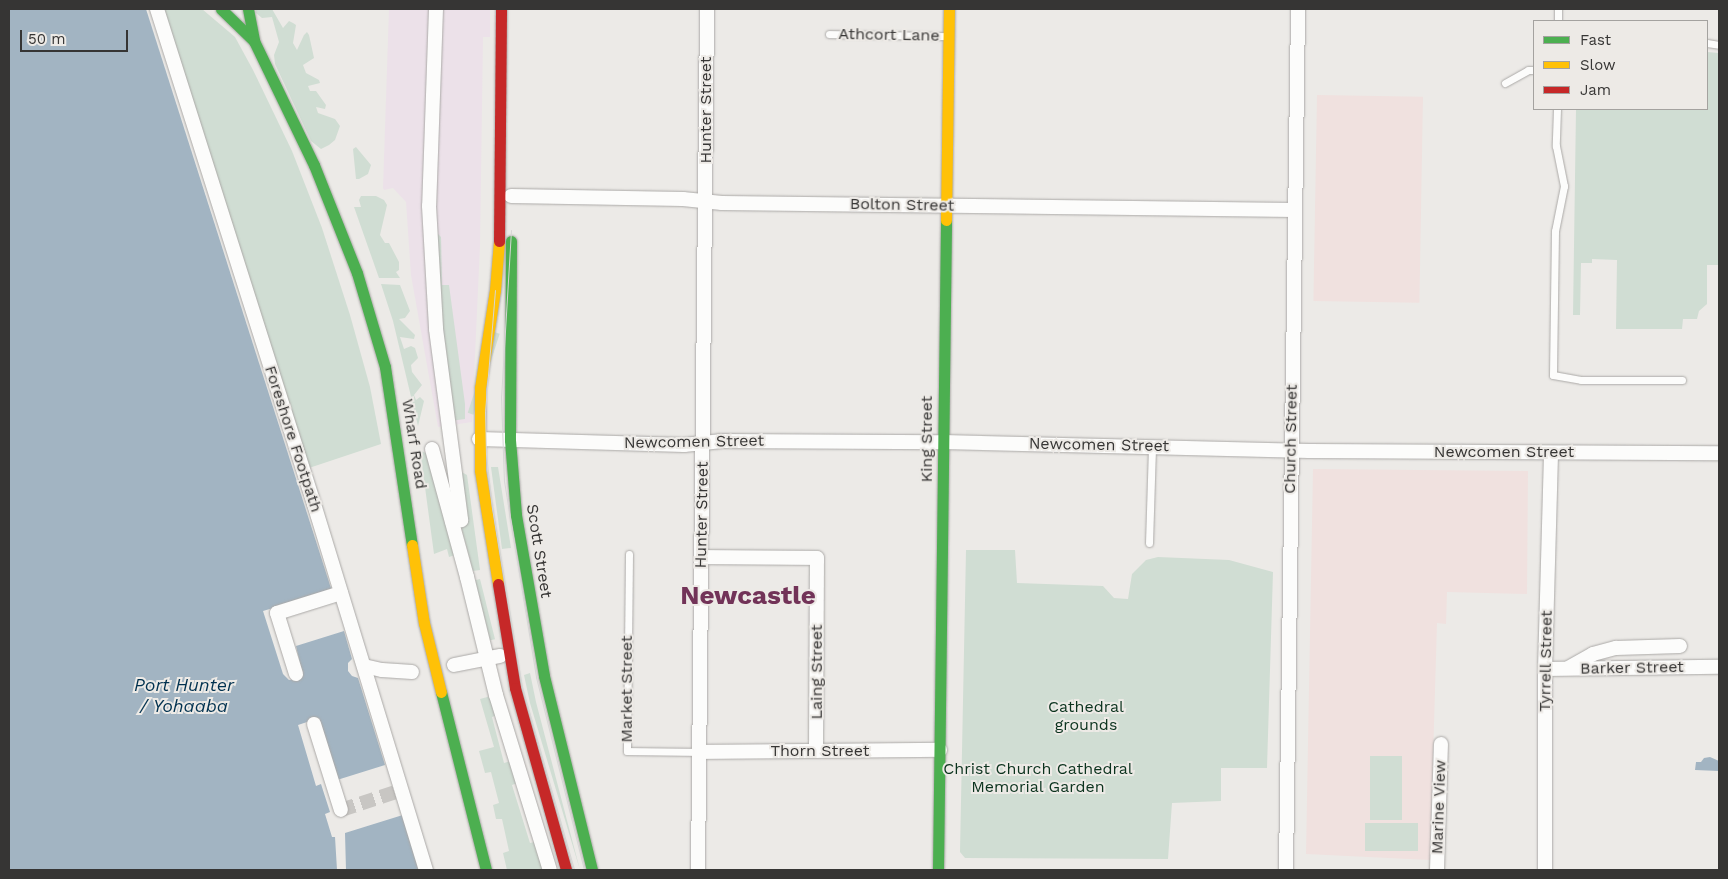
<!DOCTYPE html>
<html>
<head>
<meta charset="utf-8">
<style>
	body { margin:0 }
	#map { position:relative; width:1728px; height:879px; overflow:hidden; background:#eceae7; font-family:"Work Sans",sans-serif }
	div>[style] { position:absolute }
	[style*='--x'] { left:calc(var(--x)*1px); top:calc(var(--y)*1px); width:calc(var(--w)*1px); rotate:calc(var(--a)*1deg) }
	.commercial>* { inset:0; background:#ece1e9 }
	.education>* { inset:0; background:#f0e1df; transform-origin:0 0 }
	.green>* { inset:0; background:#d0ddd3; transform-origin:0 0 }
	.water>* { inset:0; background:#a2b4c2 }
	.pier>* { inset:0; background:#eceae7 }
	.street-tunnel>* { height:14px; margin-top:-7px; transform-origin:0; background:repeating-linear-gradient(90deg,#c8c6c3 0 14px,transparent 0 21px) }
	.roads { filter:drop-shadow(0 0 1px #aba9a7) drop-shadow(0 0 1px #aba9a7) }
	.lane>* { height:7px; margin:-3.5px; padding:0 3.5px; transform-origin:3.5px; border-radius:3.5px; background:#fcfcfb }
	.street>* { height:14px; margin:-7px; padding:0 7px; transform-origin:7px; border-radius:7px; background:#fcfcfb }
	.fast>* { height:11px; margin:-5.5px; padding:0 5.5px; transform-origin:5.5px; border-radius:5.5px; background:#4caf50 }
	.slow>* { height:11px; margin:-5.5px; padding:0 5.5px; transform-origin:5.5px; border-radius:5.5px; background:#ffc107 }
	.jam>* { height:11px; margin:-5.5px; padding:0 5.5px; transform-origin:5.5px; border-radius:5.5px; background:#c62828 }
	.tram>* { height:1px; margin:-0.5px; padding:0 0.5px; transform-origin:0.5px; border-radius:0.5px; background:#d6d6d5 }
	span { translate:-50% -50%; white-space:nowrap; text-align:center; line-height:1.15; -webkit-text-stroke:4px #edeae6; paint-order:stroke }
	.street-label { font-size:16px; color:#363534 }
	.park-label { font-size:16px; color:#0b331e }
	.water-label { font-size:18px; color:#00314f; font-style:italic }
	.town-label { font-size:26px; color:#723358; font-weight:700 }
	.frame { position:absolute; inset:0; border:10px solid #363534; pointer-events:none }
	.legend { position:absolute; left:1533px; top:20px; width:175px; height:90px; box-sizing:border-box; background:#edeae6; border:1px solid #a4a29f; margin:0; padding:6px 9px; list-style:none; font-size:15px; color:#363534 }
	.legend li { display:flex; align-items:center; gap:10px; height:25px }
	.legend b { width:25px; border:1px solid #a4a29f }
	.scale { position:absolute; left:20px; top:30px; width:108px; height:22px; box-sizing:border-box; border:2px solid #363534; border-top:0; padding-left:6px; font-size:15px; line-height:18px; white-space:nowrap; color:#363534; -webkit-text-stroke:4px #edeae6; paint-order:stroke }
</style>
</head>
<body>
<div id="map">
	<div class="commercial">
		<div style="clip-path:polygon(389px 9px,490px 9px,490px 37px,483px 37px,480px 246px,472px 422px,438px 427px,411px 275px,406px 202px,393px 188px,384px 190px,383px 188px)"></div>
	</div>
	<div class="education">
		<div style="left:1317px;top:95px;width:106px;height:206px;rotate:1deg"></div>
		<div style="clip-path:polygon(1313px 469px,1528px 471px,1527px 594px,1447px 592px,1446px 624px,1437px 623px,1430px 860px,1306px 854px)"></div>
	</div>
	<div class="green">
		<div style="clip-path:polygon(162px 9px,202px 9px,235px 37px,253px 70px,292px 151px,322px 228px,350px 315px,370px 387px,381px 444px,306px 469px)"></div>
		<div style="clip-path:polygon(256px 9px,272px 9px,283px 28px,289px 21px,293px 23px,296px 25px,293px 43px,297px 50px,304px 35px,307px 32px,309px 35px,314px 58px,303px 65px,306px 73px,319px 80px,320px 83px,308px 86px,310px 91px,316px 91px,326px 105px,325px 109px,316px 107px,318px 113px,335px 119px,340px 126px,335px 140px,329px 145px,321px 149px,311px 141px,275px 64px,274px 55px,279px 42px,272px 17px,262px 18px,256px 13px)"></div>
		<div style="clip-path:polygon(1707px 52px,1719px 53px,1719px 265px,1707px 265px,1707px 304px,1699px 311px,1697px 319px,1683px 319px,1682px 329px,1616px 329px,1617px 260px,1592px 259px,1592px 263px,1581px 263px,1580px 315px,1573px 315px,1576px 109px,1707px 109px)"></div>
		<div style="clip-path:polygon(356px 147px,371px 165px,368px 174px,359px 179px,356px 179px,353px 149px)"></div>
		<div style="clip-path:polygon(361px 196px,376px 196px,384px 200px,387px 205px,380px 235px,385px 243px,389px 243px,399px 262px,399px 270px,396px 272px,400px 278px,379px 278px,354px 207px,361px 207px,359px 200px)"></div>
		<div style="clip-path:polygon(433px 229px,441px 237px,442px 285px,449px 285px,465px 404px,465px 419px,450px 421px)"></div>
		<div style="clip-path:polygon(381px 284px,400px 285px,410px 311px,405px 318px,399px 319px,415px 335px,414px 339px,400px 337px,404px 349px,411px 346px,415px 348px,418px 358px,411px 365px,412px 372px,422px 385px,414px 395px,416px 400px,420px 397px,424px 401px,418px 426px,393px 321px)"></div>
		<div style="left:494px;top:332px;width:6px;height:85px;rotate:18deg"></div>
		<div style="clip-path:polygon(420px 450px,429px 455px,455px 555px,449px 557px,447px 549px,434px 554px)"></div>
		<div style="clip-path:polygon(491px 467px,498px 467px,511px 548px,502px 549px)"></div>
		<div style="clip-path:polygon(456px 469px,467px 475px,480px 570px,473px 571px,460px 523px)"></div>
		<div style="clip-path:polygon(966px 550px,1015px 550px,1017px 583px,1103px 586px,1114px 598px,1128px 599px,1132px 574px,1146px 560px,1158px 557px,1229px 560px,1273px 572px,1267px 768px,1221px 768px,1221px 801px,1172px 803px,1168px 859px,965px 858px,960px 852px)"></div>
		<div style="left:480px;top:579px;width:62px;height:5px;rotate:76deg"></div>
		<div style="clip-path:polygon(530px 673px,536px 702px,580px 870px,530px 703px,524px 675px)"></div>
		<div style="clip-path:polygon(491px 696px,497px 715px,492px 717px,504px 763px,511px 761px,517px 783px,512px 785px,530px 843px,535px 842px,544px 870px,507px 870px,503px 853px,509px 851px,502px 819px,496px 819px,493px 805px,499px 803px,491px 772px,485px 773px,479px 751px,494px 747px,480px 699px)"></div>
		<div style="left:1370px;top:756px;width:32px;height:64px"></div>
		<div style="left:1365px;top:823px;width:53px;height:28px"></div>
	</div>
	<div class="water">
		<div style="clip-path:polygon(9px 9px,146px 9px,421px 870px,9px 870px)"></div>
		<div style="clip-path:polygon(1710px 757px,1719px 761px,1719px 771px,1695px 770px,1696px 762px,1701px 762px,1704px 758px)"></div>
	</div>
	<div class="pier">
		<div style="clip-path:polygon(333px 590px,345px 620px,406px 814px,345px 833px,346px 870px,337px 870px,335px 837px,332px 837px,325px 814px,330px 812px,321px 784px,316px 786px,298px 725px,319px 718px,337px 780px,385px 765px,358px 678px,352px 676px,348px 671px,348px 663px,352px 659px,344px 631px,296px 646px,302px 672px,298px 679px,289px 680px,283px 674px,263px 611px)"></div>
	</div>
	<div class="street-tunnel">
		<div style="--x:341;--y:810;--w:64;--a:-18.2"></div>
	</div>
	<div class="roads">
		<div class="lane">
			<div style="--x:1558;--y:21;--w:12;--a:-90"></div>
			<div style="--x:829;--y:34;--w:119;--a:1"></div>
			<div style="--x:1707;--y:43;--w:12;--a:9"></div>
			<div style="--x:1505;--y:83;--w:26;--a:-29"></div>
			<div style="--x:1528;--y:70;--w:6;--a:0"></div>
			<div style="--x:1557;--y:109;--w:37;--a:92"></div>
			<div style="--x:1556;--y:146;--w:41;--a:78.7"></div>
			<div style="--x:1564;--y:186;--w:46;--a:101.3"></div>
			<div style="--x:1555;--y:231;--w:144;--a:90.8"></div>
			<div style="--x:1553;--y:375;--w:28;--a:10"></div>
			<div style="--x:1581;--y:380;--w:101;--a:0"></div>
			<div style="--x:1149;--y:543;--w:96;--a:-88.2"></div>
			<div style="--x:629;--y:554;--w:197;--a:90.6"></div>
			<div style="--x:627;--y:751;--w:73;--a:0.8"></div>
		</div>
		<div class="street">
			<div style="--x:157;--y:9;--w:519;--a:72.4"></div>
			<div style="--x:314;--y:504;--w:383;--a:73"></div>
			<div style="--x:436;--y:9;--w:197;--a:92"></div>
			<div style="--x:429;--y:206;--w:123;--a:86.7"></div>
			<div style="--x:436;--y:329;--w:193;--a:82.5"></div>
			<div style="--x:461;--y:520;--w:9;--a:167"></div>
			<div style="--x:511;--y:196;--w:172;--a:1"></div>
			<div style="--x:683;--y:199;--w:39;--a:6"></div>
			<div style="--x:722;--y:203;--w:572;--a:0.7"></div>
			<div style="--x:479;--y:439;--w:205;--a:1.7"></div>
			<div style="--x:684;--y:445;--w:36;--a:-6"></div>
			<div style="--x:720;--y:441;--w:223;--a:0.3"></div>
			<div style="--x:943;--y:442;--w:366;--a:1.4"></div>
			<div style="--x:1309;--y:451;--w:410;--a:0.3"></div>
			<div style="--x:432;--y:449;--w:133;--a:74.7"></div>
			<div style="--x:467;--y:577;--w:122;--a:76.2"></div>
			<div style="--x:496;--y:695;--w:183;--a:72.9"></div>
			<div style="--x:702;--y:557;--w:115;--a:0.5"></div>
			<div style="--x:817;--y:558;--w:193;--a:90.3"></div>
			<div style="--x:454;--y:665;--w:47;--a:-11.1"></div>
			<div style="--x:364;--y:666;--w:18;--a:13"></div>
			<div style="--x:382;--y:670;--w:30;--a:4"></div>
			<div style="--x:1568;--y:668;--w:29;--a:-29"></div>
			<div style="--x:1593;--y:654;--w:24;--a:-15"></div>
			<div style="--x:1616;--y:648;--w:64;--a:-1.8"></div>
			<div style="--x:1545;--y:669;--w:174;--a:-0.7"></div>
			<div style="--x:296;--y:674;--w:64;--a:-107.3"></div>
			<div style="--x:277;--y:613;--w:67;--a:-17.4"></div>
			<div style="--x:314;--y:724;--w:90;--a:72.6"></div>
			<div style="--x:700;--y:752;--w:240;--a:-0.5"></div>
			<div style="--x:698;--y:870;--w:861;--a:-89.4"></div>
			<div style="--x:1286;--y:870;--w:861;--a:-89.2"></div>
			<div style="--x:1437;--y:870;--w:126;--a:-88.2"></div>
			<div style="--x:1545;--y:870;--w:201;--a:-90"></div>
			<div style="--x:1545;--y:669;--w:216;--a:-88.4"></div>
		</div>
		<div class="fast">
			<div style="--x:221;--y:9;--w:46;--a:44.1"></div>
			<div style="--x:248;--y:9;--w:33;--a:79"></div>
			<div style="--x:254;--y:41;--w:138;--a:64.2"></div>
			<div style="--x:314;--y:165;--w:116;--a:68.3"></div>
			<div style="--x:357;--y:273;--w:98;--a:73.4"></div>
			<div style="--x:385;--y:367;--w:180;--a:81.4"></div>
			<div style="--x:511;--y:241;--w:199;--a:90.3"></div>
			<div style="--x:510;--y:440;--w:75;--a:85.4"></div>
			<div style="--x:516;--y:515;--w:163;--a:80.1"></div>
			<div style="--x:544;--y:676;--w:200;--a:76.1"></div>
			<div style="--x:441;--y:692;--w:184;--a:75.8"></div>
			<div style="--x:938;--y:870;--w:650;--a:-89.29"></div>
		</div>
		<div class="slow">
			<div style="--x:946;--y:220;--w:211;--a:-89.2"></div>
			<div style="--x:412;--y:545;--w:79;--a:81.3"></div>
			<div style="--x:424;--y:623;--w:71;--a:76.2"></div>
			<div style="--x:498;--y:584;--w:115;--a:-99"></div>
			<div style="--x:480;--y:470;--w:82;--a:-90"></div>
			<div style="--x:480;--y:388;--w:99;--a:-81.3"></div>
			<div style="--x:495;--y:290;--w:49;--a:-85.3"></div>
		</div>
		<div class="jam">
			<div style="--x:499;--y:241;--w:232;--a:-89.5"></div>
			<div style="--x:498;--y:584;--w:105;--a:80.7"></div>
			<div style="--x:515;--y:688;--w:189;--a:74.3"></div>
		</div>
	</div>
	<div class="tram">
		<div style="--x:511;--y:230;--w:166;--a:93.4"></div>
		<div style="--x:501;--y:396;--w:85;--a:88"></div>
		<div style="--x:504;--y:481;--w:199;--a:80.7"></div>
		<div style="--x:536;--y:677;--w:199;--a:76"></div>
		<div style="--x:495;--y:290;--w:121;--a:94.7"></div>
		<div style="--x:485;--y:411;--w:43;--a:88.7"></div>
		<div style="--x:486;--y:454;--w:54;--a:83.7"></div>
		<div style="--x:492;--y:508;--w:181;--a:80.5"></div>
		<div style="--x:522;--y:687;--w:190;--a:74.1"></div>
	</div>
	<div class="street-label">
		<span style="left:889px;top:35px;rotate:1deg">Athcort Lane</span>
		<span style="left:706px;top:110px;rotate:-90deg">Hunter Street</span>
		<span style="left:902px;top:205px;rotate:1deg">Bolton Street</span>
		<span style="left:293px;top:439px;rotate:72deg">Foreshore Footpath</span>
		<span style="left:927px;top:439px;rotate:-90deg">King Street</span>
		<span style="left:1291px;top:439px;rotate:-89deg">Church Street</span>
		<span style="left:694px;top:442px;rotate:-1deg">Newcomen Street</span>
		<span style="left:414px;top:444px;rotate:81deg">Wharf Road</span>
		<span style="left:1099px;top:445px;rotate:1deg">Newcomen Street</span>
		<span style="left:1504px;top:452px">Newcomen Street</span>
		<span style="left:702px;top:515px;rotate:-89deg">Hunter Street</span>
		<span style="left:539px;top:551px;rotate:81deg">Scott Street</span>
		<span style="left:1546px;top:661px;rotate:-89deg">Tyrrell Street</span>
		<span style="left:1632px;top:668px;rotate:-1deg">Barker Street</span>
		<span style="left:817px;top:672px;rotate:-90deg">Laing Street</span>
		<span style="left:627px;top:689px;rotate:-90deg">Market Street</span>
		<span style="left:820px;top:751px">Thorn Street</span>
		<span style="left:1439px;top:807px;rotate:-88deg">Marine View</span>
	</div>
	<div class="park-label">
		<span style="left:1086px;top:716px">Cathedral<br>grounds</span>
		<span style="left:1038px;top:778px">Christ Church Cathedral<br>Memorial Garden</span>
	</div>
	<div class="water-label">
		<span style="left:184px;top:696px">Port Hunter<br>/ Yohaaba</span>
	</div>
	<div class="town-label">
		<span style="left:748px;top:596px">Newcastle</span>
	</div>
	<div class="frame"></div>
	<ul class="legend">
	<li><b style="height:6px;background:#4caf50"></b>Fast</li>
	<li><b style="height:6px;background:#ffc107"></b>Slow</li>
	<li><b style="height:6px;background:#c62828"></b>Jam</li>
	</ul>
	<div class="scale">50 m</div>
</div>
</body>
</html>
